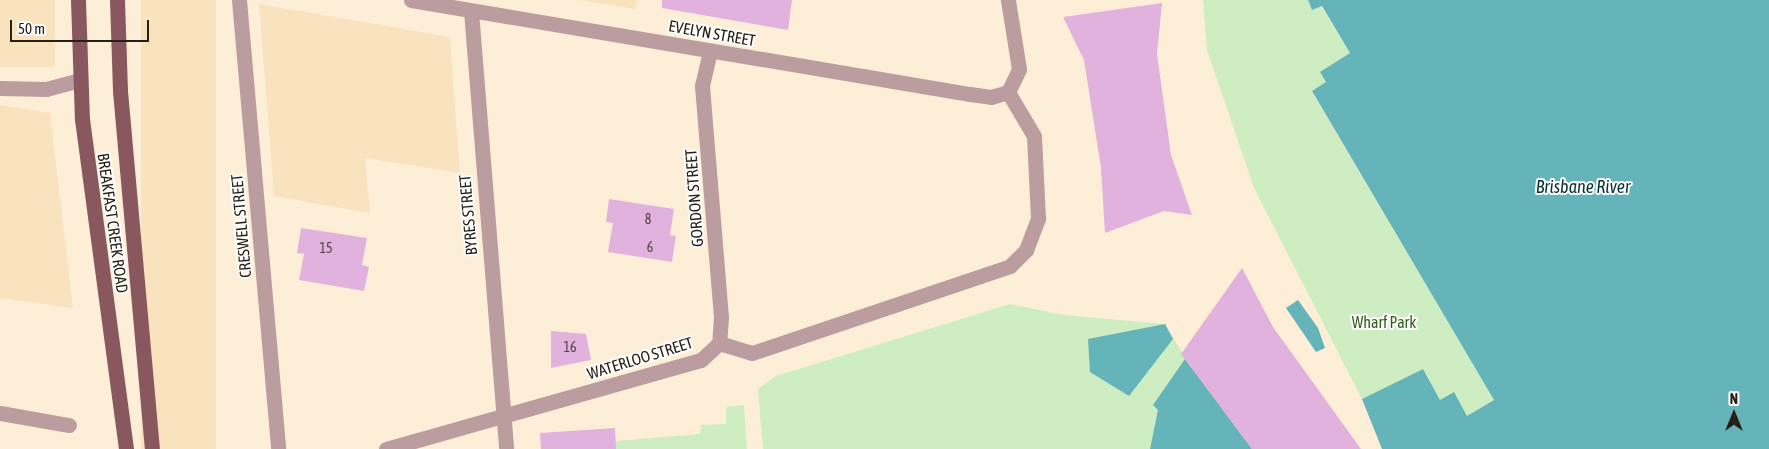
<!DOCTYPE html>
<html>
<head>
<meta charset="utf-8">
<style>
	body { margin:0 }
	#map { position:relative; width:1769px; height:449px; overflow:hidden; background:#fdefd7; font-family:"Asap Condensed",sans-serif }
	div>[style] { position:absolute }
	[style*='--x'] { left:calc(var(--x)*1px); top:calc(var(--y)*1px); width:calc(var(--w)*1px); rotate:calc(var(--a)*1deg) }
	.built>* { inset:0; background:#f9e3be; transform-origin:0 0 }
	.green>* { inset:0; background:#ceedc2 }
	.water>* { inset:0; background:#64b4b9 }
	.building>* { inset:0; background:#e0b2dd }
	.minor>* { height:15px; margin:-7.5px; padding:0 7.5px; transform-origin:7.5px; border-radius:7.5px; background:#bb9da0 }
	.major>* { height:15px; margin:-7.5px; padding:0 7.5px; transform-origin:7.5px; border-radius:7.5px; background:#89575e }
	span { translate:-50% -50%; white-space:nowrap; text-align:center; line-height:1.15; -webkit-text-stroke:4px #fefefe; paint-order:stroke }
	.number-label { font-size:14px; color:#544447 }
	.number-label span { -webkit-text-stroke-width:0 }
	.street-label { font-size:16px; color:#262015 }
	.park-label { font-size:16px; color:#325e1b }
	.water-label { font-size:18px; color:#083133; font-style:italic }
	.north { position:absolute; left:1709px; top:389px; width:50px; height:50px; -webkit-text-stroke:4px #fefefe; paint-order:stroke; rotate:0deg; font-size:14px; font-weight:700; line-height:20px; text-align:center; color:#262015 }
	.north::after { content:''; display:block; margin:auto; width:18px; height:22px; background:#262015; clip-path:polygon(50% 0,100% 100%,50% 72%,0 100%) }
	.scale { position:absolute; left:10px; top:20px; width:139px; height:22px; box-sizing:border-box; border:2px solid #262015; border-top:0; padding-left:6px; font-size:15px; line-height:18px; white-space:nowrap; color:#262015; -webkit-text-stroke:4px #fefefe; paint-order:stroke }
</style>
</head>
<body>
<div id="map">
	<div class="built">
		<div style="left:0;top:0;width:55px;height:67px"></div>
		<div style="left:141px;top:0;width:75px;height:450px"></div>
		<div style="clip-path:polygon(579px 0,637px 0,635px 9px)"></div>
		<div style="clip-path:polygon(259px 4px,450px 37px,460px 173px,365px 158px,370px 213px,274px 196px)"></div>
		<div style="clip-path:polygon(0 105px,50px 113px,73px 308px,0 298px)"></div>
	</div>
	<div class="green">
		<div style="clip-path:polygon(1203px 0,1308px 0,1312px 10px,1321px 6px,1350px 53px,1320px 72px,1326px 82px,1312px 92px,1494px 400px,1467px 416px,1440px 400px,1423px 369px,1362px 399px,1254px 188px,1207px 50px)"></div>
		<div style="clip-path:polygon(1010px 304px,1063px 315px,1165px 324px,1187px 361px,1252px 449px,763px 449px,758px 389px,776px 376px)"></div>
		<div style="clip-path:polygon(744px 405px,747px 449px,616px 449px,616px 441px,700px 434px,701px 425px,726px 424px,726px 407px)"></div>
	</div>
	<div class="water">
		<div style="clip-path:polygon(1308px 0,1769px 0,1769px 449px,1382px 449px,1362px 399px,1423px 369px,1440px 400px,1454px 392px,1467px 416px,1494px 400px,1312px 91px,1326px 82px,1320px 72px,1350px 53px,1322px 6px,1312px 10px)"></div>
		<div style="clip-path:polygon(1298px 300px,1318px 328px,1325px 348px,1316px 352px,1286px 308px)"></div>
		<div style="clip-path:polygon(1165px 324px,1173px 339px,1129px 396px,1090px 372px,1088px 339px)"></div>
		<div style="clip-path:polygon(1185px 359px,1252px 449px,1150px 449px,1158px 410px,1153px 405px)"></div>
	</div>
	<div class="building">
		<div style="clip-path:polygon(662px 0,792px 0,788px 30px,662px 8px)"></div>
		<div style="clip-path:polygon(1162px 3px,1157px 54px,1171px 155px,1192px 215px,1164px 211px,1105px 233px,1101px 168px,1084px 60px,1063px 17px)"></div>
		<div style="clip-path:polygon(609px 199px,674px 209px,670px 235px,676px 236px,672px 262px,608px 252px,613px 223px,606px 222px)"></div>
		<div style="clip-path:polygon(301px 228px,367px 238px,362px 265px,369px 267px,364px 291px,299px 280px,304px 254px,297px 253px)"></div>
		<div style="clip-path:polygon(1242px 268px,1273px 327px,1361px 449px,1252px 449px,1181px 354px)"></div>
		<div style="clip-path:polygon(551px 331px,586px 334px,591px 360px,551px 368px)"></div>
		<div style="clip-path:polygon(615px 428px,616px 449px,541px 449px,540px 433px)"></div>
	</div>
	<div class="minor">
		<div style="--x:239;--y:0;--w:451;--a:85"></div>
		<div style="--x:411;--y:0;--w:567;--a:9.55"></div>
		<div style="--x:970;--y:94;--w:21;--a:8"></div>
		<div style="--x:991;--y:97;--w:18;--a:-16"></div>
		<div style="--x:471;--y:11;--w:439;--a:85.4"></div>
		<div style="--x:710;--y:51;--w:36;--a:103"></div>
		<div style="--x:702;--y:86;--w:232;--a:85.3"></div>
		<div style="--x:721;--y:317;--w:26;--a:94"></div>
		<div style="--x:0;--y:88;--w:46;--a:1.2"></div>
		<div style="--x:46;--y:89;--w:34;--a:-15"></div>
		<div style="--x:1008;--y:92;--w:25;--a:-64"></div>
		<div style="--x:1019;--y:69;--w:70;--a:-99.1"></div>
		<div style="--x:719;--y:343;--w:34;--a:17"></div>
		<div style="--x:752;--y:353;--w:272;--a:-18.6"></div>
		<div style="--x:1010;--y:266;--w:23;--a:-45"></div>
		<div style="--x:1026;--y:250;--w:34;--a:-69"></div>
		<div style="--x:1038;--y:218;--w:82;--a:-92.8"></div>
		<div style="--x:1034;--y:136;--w:51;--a:-120.6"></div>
		<div style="--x:0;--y:413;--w:70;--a:9.9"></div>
		<div style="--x:386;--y:449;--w:327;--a:-15.8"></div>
		<div style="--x:701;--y:360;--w:25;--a:-43"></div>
	</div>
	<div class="major">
		<div style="--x:78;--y:0;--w:119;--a:88.1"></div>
		<div style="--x:82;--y:119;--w:333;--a:82.4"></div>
		<div style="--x:117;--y:0;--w:91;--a:88.1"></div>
		<div style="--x:120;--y:91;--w:359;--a:84.9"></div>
	</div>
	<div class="number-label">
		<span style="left:648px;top:219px">8</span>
		<span style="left:650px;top:247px">6</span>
		<span style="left:326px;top:248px">15</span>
		<span style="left:570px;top:347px">16</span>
	</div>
	<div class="street-label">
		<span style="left:712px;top:33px;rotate:10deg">EVELYN STREET</span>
		<span style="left:694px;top:198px;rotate:-94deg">GORDON STREET</span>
		<span style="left:468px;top:215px;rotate:-95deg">BYRES STREET</span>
		<span style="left:113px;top:223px;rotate:82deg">BREAKFAST CREEK ROAD</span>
		<span style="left:241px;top:226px;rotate:-95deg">CRESWELL STREET</span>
		<span style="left:640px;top:358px;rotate:-17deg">WATERLOO STREET</span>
	</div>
	<div class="park-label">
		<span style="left:1384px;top:322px">Wharf Park</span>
	</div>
	<div class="water-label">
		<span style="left:1583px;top:187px">Brisbane River</span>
	</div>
	<div class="north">N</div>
	<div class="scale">50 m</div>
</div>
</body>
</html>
